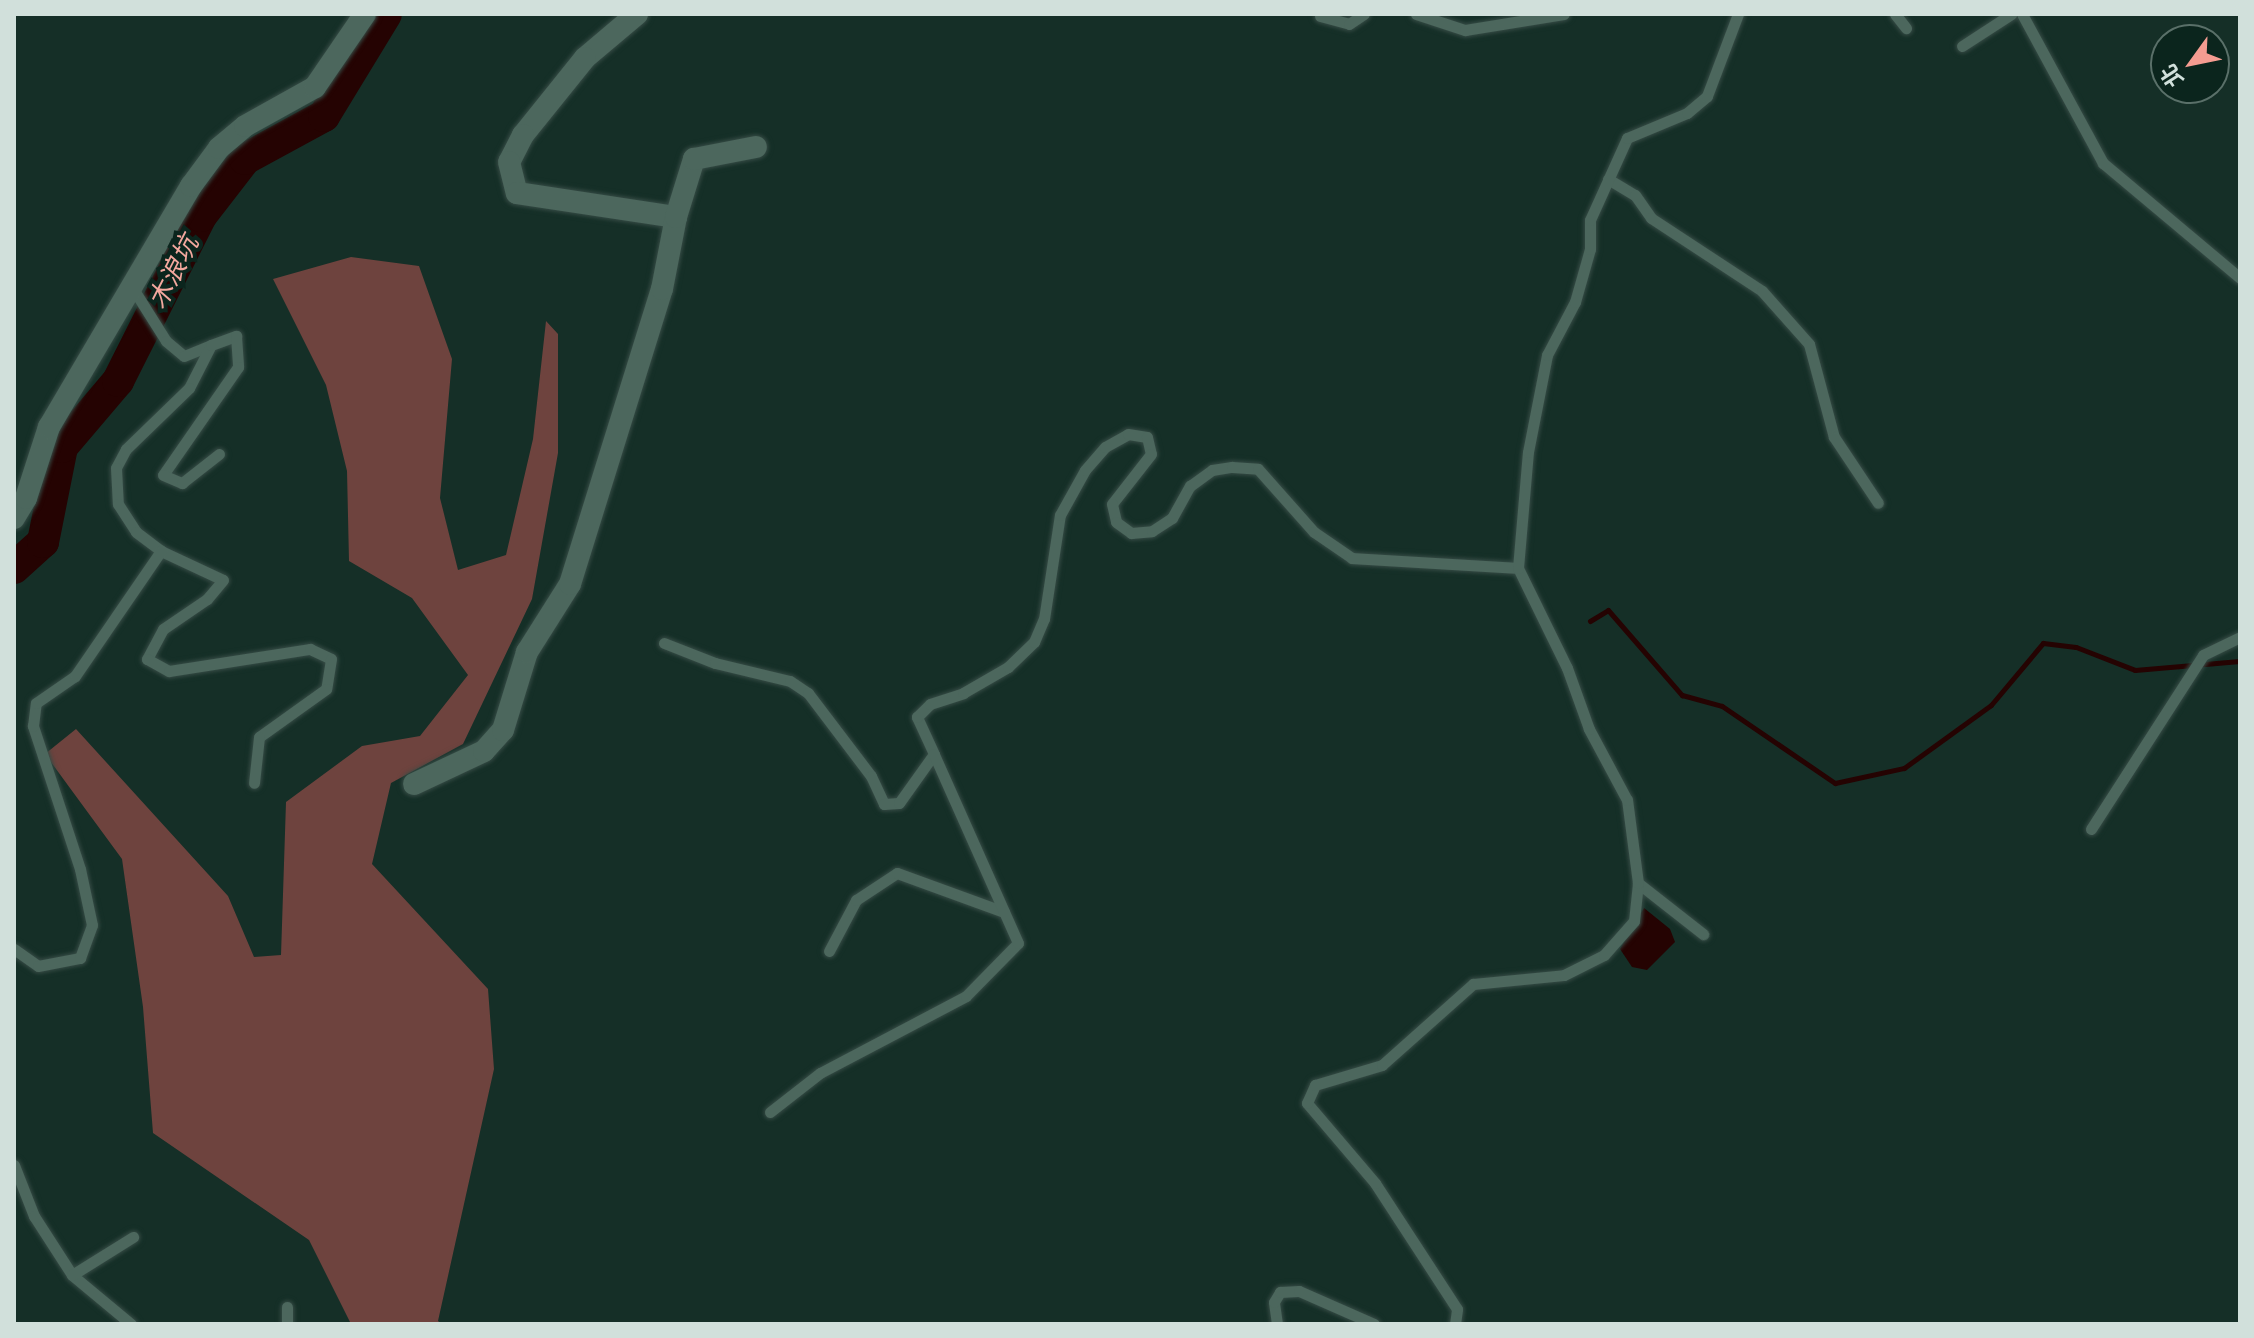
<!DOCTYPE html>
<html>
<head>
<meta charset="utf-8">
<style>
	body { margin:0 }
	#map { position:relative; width:2254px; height:1338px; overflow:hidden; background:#152f27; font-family:Inter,"Noto Sans TC",sans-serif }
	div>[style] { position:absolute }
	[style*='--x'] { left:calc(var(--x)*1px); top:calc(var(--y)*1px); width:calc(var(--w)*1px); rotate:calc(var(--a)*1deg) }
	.forest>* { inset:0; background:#6e433e }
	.water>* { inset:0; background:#250302 }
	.stream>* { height:5px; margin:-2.5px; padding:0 2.5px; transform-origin:2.5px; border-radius:2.5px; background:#250302 }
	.river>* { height:32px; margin:-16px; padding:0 16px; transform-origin:16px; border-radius:16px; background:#250302 }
	.roads { filter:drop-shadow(0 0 2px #364b45) drop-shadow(0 0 2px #364b45) }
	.lane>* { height:11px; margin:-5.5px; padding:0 5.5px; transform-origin:5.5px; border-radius:5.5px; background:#4c675d }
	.street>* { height:22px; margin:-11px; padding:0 11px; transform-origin:11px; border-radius:11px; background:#4c675d }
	span { translate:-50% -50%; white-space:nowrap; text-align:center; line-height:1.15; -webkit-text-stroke:8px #0b251d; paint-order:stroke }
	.water-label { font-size:26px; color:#f3a89e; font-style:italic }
	.frame { position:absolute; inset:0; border:16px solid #d1e0db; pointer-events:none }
	.north { position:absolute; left:2150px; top:24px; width:80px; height:80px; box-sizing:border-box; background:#0b251d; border:2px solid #5a7069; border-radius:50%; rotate:237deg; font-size:22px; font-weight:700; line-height:32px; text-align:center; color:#d1e0db }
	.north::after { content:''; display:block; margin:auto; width:28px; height:36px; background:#f59c91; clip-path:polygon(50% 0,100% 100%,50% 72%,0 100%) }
</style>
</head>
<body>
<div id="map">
	<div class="forest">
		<div style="clip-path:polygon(351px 257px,419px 266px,452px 359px,440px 498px,458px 570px,506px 555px,533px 439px,546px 321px,558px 334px,558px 453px,532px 599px,463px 744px,391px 783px,372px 864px,488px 989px,494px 1069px,438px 1321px,442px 1324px,351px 1324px,309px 1240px,153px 1133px,143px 1007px,122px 859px,45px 754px,76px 729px,228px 896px,254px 957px,281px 955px,286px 802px,362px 746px,420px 736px,468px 675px,412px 598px,349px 561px,347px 471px,326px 385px,273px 279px)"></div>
	</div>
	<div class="water">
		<div style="clip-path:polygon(1644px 908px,1670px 929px,1675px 942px,1647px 970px,1632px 967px,1620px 949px)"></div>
	</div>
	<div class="stream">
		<div style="--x:1590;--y:621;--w:21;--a:-31"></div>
		<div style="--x:1608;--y:610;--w:113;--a:49"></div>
		<div style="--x:1682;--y:695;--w:41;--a:15.4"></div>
		<div style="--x:1722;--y:706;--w:137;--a:34.3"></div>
		<div style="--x:1835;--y:783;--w:71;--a:-12.3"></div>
		<div style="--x:1904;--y:768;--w:107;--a:-35.9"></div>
		<div style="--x:1991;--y:705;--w:81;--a:-50"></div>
		<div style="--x:2043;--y:643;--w:33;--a:7"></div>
		<div style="--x:2076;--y:647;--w:63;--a:21.3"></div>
		<div style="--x:2135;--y:670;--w:105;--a:-4.9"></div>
	</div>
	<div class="river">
		<div style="--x:14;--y:568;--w:39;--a:-42"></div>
		<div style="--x:43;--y:542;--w:97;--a:-78.7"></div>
		<div style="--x:62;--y:447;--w:87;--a:-49.7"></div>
		<div style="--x:118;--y:381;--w:185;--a:-63.3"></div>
		<div style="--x:201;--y:216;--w:72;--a:-52.3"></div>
		<div style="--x:245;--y:159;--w:90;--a:-28.6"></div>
		<div style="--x:324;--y:116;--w:119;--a:-58.7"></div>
	</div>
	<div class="roads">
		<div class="lane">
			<div style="--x:1416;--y:14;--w:52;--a:18.1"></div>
			<div style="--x:1465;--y:30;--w:100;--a:-9.2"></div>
			<div style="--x:1895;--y:14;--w:18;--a:52"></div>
			<div style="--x:2022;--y:14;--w:170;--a:61.5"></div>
			<div style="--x:2103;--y:163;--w:179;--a:40"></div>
			<div style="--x:1320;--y:16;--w:30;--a:15"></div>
			<div style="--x:1349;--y:24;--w:18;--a:-34"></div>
			<div style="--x:1962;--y:46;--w:59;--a:-33.1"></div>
			<div style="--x:1608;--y:179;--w:31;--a:31"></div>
			<div style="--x:1635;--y:195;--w:28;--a:55"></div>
			<div style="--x:1651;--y:218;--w:133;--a:33.3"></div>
			<div style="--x:1762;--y:291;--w:71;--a:48.4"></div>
			<div style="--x:1809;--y:344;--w:96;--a:75"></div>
			<div style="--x:1834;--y:437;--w:79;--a:56.3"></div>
			<div style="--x:132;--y:287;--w:64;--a:57.8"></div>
			<div style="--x:166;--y:341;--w:23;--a:40"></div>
			<div style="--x:184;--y:356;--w:29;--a:-22"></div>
			<div style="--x:211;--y:345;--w:48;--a:117.1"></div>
			<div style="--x:189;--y:388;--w:88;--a:135.9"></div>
			<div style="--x:126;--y:449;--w:21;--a:118"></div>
			<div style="--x:116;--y:468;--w:36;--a:87"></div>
			<div style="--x:118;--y:504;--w:33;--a:57"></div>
			<div style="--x:136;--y:532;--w:31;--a:37"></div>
			<div style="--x:161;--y:551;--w:68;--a:25.1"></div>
			<div style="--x:223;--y:580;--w:25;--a:130"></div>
			<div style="--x:207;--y:599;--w:53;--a:145.7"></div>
			<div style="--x:163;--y:629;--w:34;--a:118"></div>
			<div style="--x:147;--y:659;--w:25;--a:29"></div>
			<div style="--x:169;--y:671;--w:143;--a:-8.9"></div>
			<div style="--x:310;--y:649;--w:23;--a:25"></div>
			<div style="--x:331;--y:659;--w:30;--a:99"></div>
			<div style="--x:326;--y:689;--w:82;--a:144.4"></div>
			<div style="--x:259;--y:737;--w:46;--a:96.2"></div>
			<div style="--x:211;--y:345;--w:27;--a:-20"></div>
			<div style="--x:236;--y:336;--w:31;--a:86"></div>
			<div style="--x:238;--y:367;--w:131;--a:124.8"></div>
			<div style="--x:163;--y:475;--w:21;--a:23"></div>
			<div style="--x:182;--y:483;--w:47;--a:-38.1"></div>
			<div style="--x:664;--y:643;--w:55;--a:21.4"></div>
			<div style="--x:715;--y:663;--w:77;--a:13.5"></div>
			<div style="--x:790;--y:681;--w:22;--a:34"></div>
			<div style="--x:808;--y:693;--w:104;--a:52.8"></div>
			<div style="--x:871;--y:776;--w:31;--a:65"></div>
			<div style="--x:884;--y:804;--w:15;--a:-4"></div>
			<div style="--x:899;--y:803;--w:60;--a:-54.5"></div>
			<div style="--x:934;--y:754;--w:41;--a:-114.7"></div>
			<div style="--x:917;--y:717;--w:18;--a:-45"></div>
			<div style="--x:930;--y:704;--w:35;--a:-18"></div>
			<div style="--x:963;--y:693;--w:52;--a:-30"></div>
			<div style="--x:1008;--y:667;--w:36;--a:-44"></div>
			<div style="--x:1034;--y:642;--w:25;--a:-67"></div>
			<div style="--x:1044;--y:619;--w:105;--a:-81.3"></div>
			<div style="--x:1060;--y:515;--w:51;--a:-60.9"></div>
			<div style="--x:1085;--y:470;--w:30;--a:-49"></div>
			<div style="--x:1105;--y:447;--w:26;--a:-29"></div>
			<div style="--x:1128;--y:434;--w:19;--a:9"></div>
			<div style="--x:1147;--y:437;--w:17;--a:77"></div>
			<div style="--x:1151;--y:454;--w:63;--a:128"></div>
			<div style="--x:1112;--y:504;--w:18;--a:77"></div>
			<div style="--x:1116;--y:522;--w:19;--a:36"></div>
			<div style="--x:1131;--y:533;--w:21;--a:-5"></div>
			<div style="--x:1152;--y:531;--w:24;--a:-33"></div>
			<div style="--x:1172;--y:518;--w:37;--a:-61"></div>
			<div style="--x:1190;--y:486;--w:27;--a:-36"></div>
			<div style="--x:1212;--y:470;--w:20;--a:-9"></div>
			<div style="--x:1232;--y:467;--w:26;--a:4"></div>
			<div style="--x:1258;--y:469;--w:84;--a:48.4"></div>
			<div style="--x:1314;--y:532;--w:46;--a:34.4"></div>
			<div style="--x:1352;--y:558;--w:166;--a:3.4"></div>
			<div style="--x:2091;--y:829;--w:207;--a:-57.2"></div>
			<div style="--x:2203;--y:655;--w:41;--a:-25.9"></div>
			<div style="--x:1638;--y:883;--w:83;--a:38.1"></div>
			<div style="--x:14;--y:949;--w:29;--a:35"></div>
			<div style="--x:38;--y:966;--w:43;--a:-10.8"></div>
			<div style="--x:80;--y:958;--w:35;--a:-70"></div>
			<div style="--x:92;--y:925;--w:57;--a:-102.1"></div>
			<div style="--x:80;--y:869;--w:151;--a:-108.2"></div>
			<div style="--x:33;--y:726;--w:23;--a:-83"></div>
			<div style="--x:36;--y:703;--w:47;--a:-34.7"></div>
			<div style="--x:75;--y:676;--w:152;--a:-55.5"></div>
			<div style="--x:829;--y:951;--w:58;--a:-62.1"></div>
			<div style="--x:856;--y:900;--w:49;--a:-33.4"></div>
			<div style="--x:897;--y:873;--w:114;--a:20"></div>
			<div style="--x:770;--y:1112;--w:63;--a:-38"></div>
			<div style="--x:820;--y:1073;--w:165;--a:-27.8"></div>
			<div style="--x:966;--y:996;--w:74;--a:-45.5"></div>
			<div style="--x:1018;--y:943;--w:207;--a:-114"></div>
			<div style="--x:14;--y:1165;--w:55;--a:68.6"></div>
			<div style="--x:34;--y:1216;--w:70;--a:57.2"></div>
			<div style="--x:72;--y:1275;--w:77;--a:39.7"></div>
			<div style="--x:72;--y:1275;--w:72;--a:-31.9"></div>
			<div style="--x:287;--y:1307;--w:17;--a:90"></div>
			<div style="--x:1277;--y:1324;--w:22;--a:-98"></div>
			<div style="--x:1274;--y:1302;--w:12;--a:-59"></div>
			<div style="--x:1280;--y:1292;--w:19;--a:-3"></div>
			<div style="--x:1299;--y:1291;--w:82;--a:23.7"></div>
			<div style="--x:1455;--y:1324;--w:15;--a:-82"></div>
			<div style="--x:1457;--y:1309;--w:150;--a:-123.1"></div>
			<div style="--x:1375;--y:1183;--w:105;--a:-130.4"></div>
			<div style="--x:1307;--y:1103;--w:20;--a:-66"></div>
			<div style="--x:1315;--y:1085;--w:70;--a:-16.6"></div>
			<div style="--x:1382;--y:1065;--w:122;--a:-41.7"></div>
			<div style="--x:1473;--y:984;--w:91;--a:-5.6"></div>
			<div style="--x:1564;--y:975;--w:45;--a:-26.6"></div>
			<div style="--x:1604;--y:955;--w:45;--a:-48.6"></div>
			<div style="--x:1634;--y:921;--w:38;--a:-84"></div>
			<div style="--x:1638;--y:883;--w:84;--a:-97.5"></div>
			<div style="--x:1627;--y:800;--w:81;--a:-118.2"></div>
			<div style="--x:1589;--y:729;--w:65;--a:-109.8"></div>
			<div style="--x:1567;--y:668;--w:111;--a:-116.1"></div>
			<div style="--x:1518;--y:568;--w:116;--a:-85.1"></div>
			<div style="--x:1528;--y:452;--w:99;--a:-78.9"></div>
			<div style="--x:1547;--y:355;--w:60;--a:-62.2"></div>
			<div style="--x:1575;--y:302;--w:55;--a:-74.2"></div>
			<div style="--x:1590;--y:249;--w:29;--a:-90"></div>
			<div style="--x:1590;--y:220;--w:90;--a:-65.7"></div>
			<div style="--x:1627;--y:138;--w:65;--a:-22.6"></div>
			<div style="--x:1687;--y:113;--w:26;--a:-40"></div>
			<div style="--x:1707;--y:96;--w:88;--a:-69.3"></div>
		</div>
		<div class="street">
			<div style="--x:637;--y:14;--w:68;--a:139.8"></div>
			<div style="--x:585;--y:58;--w:99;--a:128.8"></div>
			<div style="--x:523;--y:135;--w:30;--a:117"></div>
			<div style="--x:509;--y:162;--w:32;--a:76"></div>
			<div style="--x:517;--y:193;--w:161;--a:8.6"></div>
			<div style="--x:14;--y:518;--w:23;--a:-59"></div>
			<div style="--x:26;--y:498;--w:75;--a:-72.1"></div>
			<div style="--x:49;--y:427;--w:280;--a:-59.5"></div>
			<div style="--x:191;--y:186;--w:47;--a:-53.6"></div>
			<div style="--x:219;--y:148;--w:34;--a:-40"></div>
			<div style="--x:245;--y:126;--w:80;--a:-29.1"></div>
			<div style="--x:315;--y:87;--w:88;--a:-55.6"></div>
			<div style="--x:414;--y:784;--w:77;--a:-25.2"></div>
			<div style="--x:484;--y:751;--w:28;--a:-48"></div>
			<div style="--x:503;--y:730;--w:82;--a:-72.9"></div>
			<div style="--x:527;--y:652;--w:80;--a:-57.7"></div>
			<div style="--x:570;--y:584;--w:309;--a:-72.7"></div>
			<div style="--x:662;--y:289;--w:73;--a:-79"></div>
			<div style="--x:676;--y:217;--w:61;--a:-72.8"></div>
			<div style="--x:694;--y:159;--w:63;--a:-11"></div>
		</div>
	</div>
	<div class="water-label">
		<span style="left:173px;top:272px;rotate:-63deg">木浪坑</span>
	</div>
	<div class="frame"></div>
	<div class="north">北</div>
</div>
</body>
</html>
